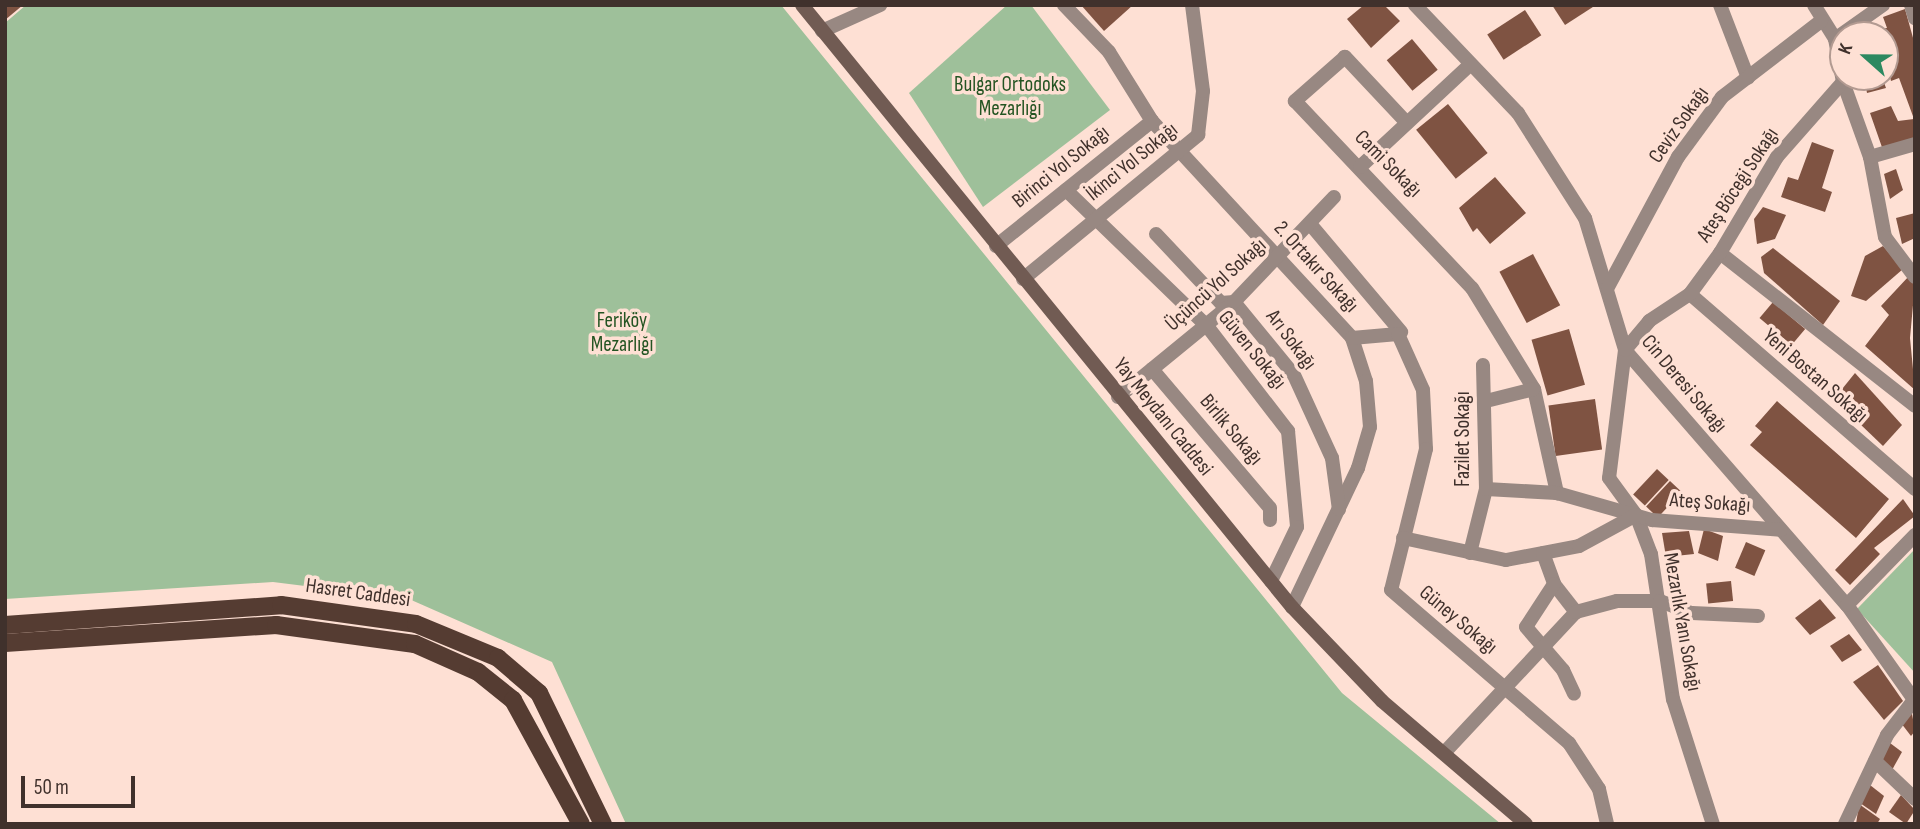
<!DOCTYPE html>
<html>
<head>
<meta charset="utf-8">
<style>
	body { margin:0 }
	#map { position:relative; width:1920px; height:829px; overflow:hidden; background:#fee0d4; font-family:"Sofia Sans Condensed",sans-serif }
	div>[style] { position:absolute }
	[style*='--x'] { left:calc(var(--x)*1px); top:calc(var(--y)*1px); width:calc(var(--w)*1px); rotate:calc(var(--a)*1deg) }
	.green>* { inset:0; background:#9ec09a }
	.building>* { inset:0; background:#7f5342; transform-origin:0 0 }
	.street>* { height:14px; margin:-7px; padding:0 7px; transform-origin:7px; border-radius:7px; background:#988882 }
	.secondary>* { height:14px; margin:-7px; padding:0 7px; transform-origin:7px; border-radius:7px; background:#715b53 }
	.primary>* { height:18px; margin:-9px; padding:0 9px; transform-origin:9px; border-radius:9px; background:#553c32 }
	span { translate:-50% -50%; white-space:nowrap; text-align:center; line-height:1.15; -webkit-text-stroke:7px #fee0d4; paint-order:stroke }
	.park-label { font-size:21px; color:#245422 }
	.street-label { font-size:21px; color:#40312c }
	.frame { position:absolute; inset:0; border:7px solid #40312c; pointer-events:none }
	.north { position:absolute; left:1829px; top:21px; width:70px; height:70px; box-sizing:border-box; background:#fee0d4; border:2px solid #b29a91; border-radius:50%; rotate:291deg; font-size:19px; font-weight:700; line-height:28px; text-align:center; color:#40312c }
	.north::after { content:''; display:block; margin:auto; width:24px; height:32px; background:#2c8960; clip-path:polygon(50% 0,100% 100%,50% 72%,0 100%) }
	.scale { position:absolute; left:21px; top:776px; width:114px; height:32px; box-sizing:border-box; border:4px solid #40312c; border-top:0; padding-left:9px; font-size:21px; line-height:24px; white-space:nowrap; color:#40312c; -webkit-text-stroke:5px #fee0d4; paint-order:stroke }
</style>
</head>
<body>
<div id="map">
	<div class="green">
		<div style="clip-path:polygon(26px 5px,781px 5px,1342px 693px,1501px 824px,626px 824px,552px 662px,409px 599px,273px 582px,5px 599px,5px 23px)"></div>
		<div style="clip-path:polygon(1007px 5px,1031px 5px,1110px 110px,983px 207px,909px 93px)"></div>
		<div style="clip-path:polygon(1915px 549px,1915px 673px,1857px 609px)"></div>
	</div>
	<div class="building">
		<div style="clip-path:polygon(5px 5px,23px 5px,5px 20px)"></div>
		<div style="clip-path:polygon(1081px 5px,1133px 5px,1104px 31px)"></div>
		<div style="clip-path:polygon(1364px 5px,1384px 5px,1400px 21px,1371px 48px,1347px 19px)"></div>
		<div style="clip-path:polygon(1552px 5px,1596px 5px,1565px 25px)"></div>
		<div style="clip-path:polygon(1905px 9px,1915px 45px,1915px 140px,1884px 153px,1870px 113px,1891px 106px,1898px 121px,1914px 119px,1899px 78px,1891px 81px,1887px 65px,1895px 60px,1895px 42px,1885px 45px,1885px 35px,1875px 30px,1887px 28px,1883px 17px)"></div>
		<div style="left:1525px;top:10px;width:30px;height:45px;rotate:57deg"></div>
		<div style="left:1412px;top:39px;width:40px;height:33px;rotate:50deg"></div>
		<div style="clip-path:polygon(1864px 77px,1882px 77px,1886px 88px,1867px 93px)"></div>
		<div style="left:1448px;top:104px;width:63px;height:41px;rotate:51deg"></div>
		<div style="clip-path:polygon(1812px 142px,1834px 150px,1822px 188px,1832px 192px,1825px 212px,1781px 197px,1788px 177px,1798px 180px)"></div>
		<div style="clip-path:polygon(1896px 169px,1903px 190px,1890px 199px,1884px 174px)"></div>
		<div style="clip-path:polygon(1495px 177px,1526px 213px,1490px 244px,1477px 228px,1473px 232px,1459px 208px)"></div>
		<div style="clip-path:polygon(1763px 207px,1786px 215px,1775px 239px,1757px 244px,1754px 219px)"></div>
		<div style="clip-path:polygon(1915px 213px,1915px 238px,1902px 244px,1896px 218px)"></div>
		<div style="clip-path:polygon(1883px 246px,1903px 269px,1866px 301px,1851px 296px,1865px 256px)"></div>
		<div style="clip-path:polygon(1773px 248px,1840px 301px,1823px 325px,1764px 273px,1761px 257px)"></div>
		<div style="left:1533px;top:254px;width:58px;height:38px;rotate:62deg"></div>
		<div style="clip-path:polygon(1909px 276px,1915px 283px,1910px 338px,1915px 390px,1865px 346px,1889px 315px,1881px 306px)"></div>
		<div style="left:1773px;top:302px;width:42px;height:21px;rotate:40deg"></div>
		<div style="left:1569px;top:329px;width:58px;height:39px;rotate:74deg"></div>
		<div style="clip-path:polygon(1855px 373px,1902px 425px,1883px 446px,1834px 399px)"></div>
		<div style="left:1595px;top:399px;width:51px;height:47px;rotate:82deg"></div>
		<div style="clip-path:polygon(1777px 401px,1889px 499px,1856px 538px,1750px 445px,1762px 432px,1755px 426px)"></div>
		<div style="left:1657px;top:469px;width:16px;height:35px;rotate:43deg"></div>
		<div style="left:1670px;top:481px;width:16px;height:35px;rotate:43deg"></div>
		<div style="clip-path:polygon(1903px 499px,1915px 516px,1874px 548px,1880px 554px,1850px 585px,1835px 570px)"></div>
		<div style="clip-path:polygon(1704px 529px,1723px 536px,1718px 561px,1698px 553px)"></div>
		<div style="clip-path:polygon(1689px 531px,1694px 554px,1666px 557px,1662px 533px)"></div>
		<div style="left:1746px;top:542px;width:21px;height:28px;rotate:23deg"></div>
		<div style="left:1731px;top:581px;width:20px;height:25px;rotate:84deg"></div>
		<div style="clip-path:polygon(1820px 599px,1836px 618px,1810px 635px,1795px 618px)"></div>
		<div style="clip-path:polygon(1849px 634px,1862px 650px,1842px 662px,1830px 646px)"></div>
		<div style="clip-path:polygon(1878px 665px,1903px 701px,1884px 720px,1853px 682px)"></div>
		<div style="clip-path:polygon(1911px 708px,1915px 731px,1911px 736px,1901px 723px)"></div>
		<div style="clip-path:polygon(1890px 743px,1902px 752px,1892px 770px,1881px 762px)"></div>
		<div style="clip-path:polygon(1870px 785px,1884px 796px,1876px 814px,1860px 803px)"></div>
		<div style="clip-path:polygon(1901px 795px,1915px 810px,1906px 824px,1889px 812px)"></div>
		<div style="clip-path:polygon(1859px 804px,1880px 819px,1877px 824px,1856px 824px)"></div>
	</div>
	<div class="street">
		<div style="--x:1064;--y:5;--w:65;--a:46.2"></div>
		<div style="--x:1109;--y:52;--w:81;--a:58.1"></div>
		<div style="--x:1152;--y:121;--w:295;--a:47.3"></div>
		<div style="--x:1352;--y:338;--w:45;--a:72"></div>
		<div style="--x:1366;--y:381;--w:46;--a:85"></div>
		<div style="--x:1370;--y:427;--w:43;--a:106.3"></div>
		<div style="--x:1358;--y:468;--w:154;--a:115.4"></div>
		<div style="--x:1415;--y:5;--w:149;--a:46.4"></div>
		<div style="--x:1518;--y:113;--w:125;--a:57.5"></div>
		<div style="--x:1585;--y:218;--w:138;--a:73.1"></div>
		<div style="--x:1625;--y:350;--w:338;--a:49"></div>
		<div style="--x:1847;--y:605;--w:118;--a:54.7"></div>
		<div style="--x:1720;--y:5;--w:78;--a:69"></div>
		<div style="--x:1814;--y:5;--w:40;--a:58"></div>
		<div style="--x:1911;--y:5;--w:14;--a:73"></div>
		<div style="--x:822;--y:31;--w:64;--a:-24.1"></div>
		<div style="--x:1843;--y:82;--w:80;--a:70.2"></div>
		<div style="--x:1870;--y:157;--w:81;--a:79.4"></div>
		<div style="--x:1885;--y:237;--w:50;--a:53.1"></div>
		<div style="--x:1407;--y:123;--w:91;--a:-133.2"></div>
		<div style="--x:1345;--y:57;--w:67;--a:138.7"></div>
		<div style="--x:1295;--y:101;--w:257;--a:46.6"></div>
		<div style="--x:1472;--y:288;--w:119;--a:58.5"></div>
		<div style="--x:1534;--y:389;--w:107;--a:77.5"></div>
		<div style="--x:1870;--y:157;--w:47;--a:-16.1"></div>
		<div style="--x:1360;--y:167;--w:151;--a:-42.9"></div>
		<div style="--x:1066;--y:190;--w:196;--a:44"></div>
		<div style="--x:1207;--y:326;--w:133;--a:52.4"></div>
		<div style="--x:1288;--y:431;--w:96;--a:84.6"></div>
		<div style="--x:1297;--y:527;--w:60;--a:115.7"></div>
		<div style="--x:1311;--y:225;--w:140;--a:49.9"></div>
		<div style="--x:1156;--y:234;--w:95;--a:46.7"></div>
		<div style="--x:1221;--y:303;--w:13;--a:-4"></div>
		<div style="--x:1234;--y:302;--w:94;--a:50.6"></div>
		<div style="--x:1294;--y:375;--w:91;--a:65.4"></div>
		<div style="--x:1332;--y:458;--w:52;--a:82.3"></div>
		<div style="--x:996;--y:246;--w:200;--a:-38.7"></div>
		<div style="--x:1720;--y:253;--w:248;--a:38.1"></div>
		<div style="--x:1023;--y:279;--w:227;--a:-39.4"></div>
		<div style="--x:1198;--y:135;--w:44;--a:-83.5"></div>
		<div style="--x:1203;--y:91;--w:87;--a:-97.3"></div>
		<div style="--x:1608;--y:287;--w:148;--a:-61.7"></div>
		<div style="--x:1678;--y:157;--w:74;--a:-53.7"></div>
		<div style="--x:1722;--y:97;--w:125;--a:-37.5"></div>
		<div style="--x:1690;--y:294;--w:298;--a:40.9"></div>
		<div style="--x:1352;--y:338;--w:46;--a:-5"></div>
		<div style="--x:1398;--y:334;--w:61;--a:65.9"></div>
		<div style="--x:1423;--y:390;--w:59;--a:87.1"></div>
		<div style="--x:1426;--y:449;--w:145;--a:103.9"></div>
		<div style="--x:1391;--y:590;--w:235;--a:40.7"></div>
		<div style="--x:1569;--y:743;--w:55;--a:56.9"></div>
		<div style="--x:1599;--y:789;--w:36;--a:77"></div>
		<div style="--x:1625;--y:350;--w:129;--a:97.1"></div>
		<div style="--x:1609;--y:478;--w:46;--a:53.9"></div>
		<div style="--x:1636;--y:515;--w:42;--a:69"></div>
		<div style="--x:1651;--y:554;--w:147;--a:81.4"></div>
		<div style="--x:1673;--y:699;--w:131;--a:72.3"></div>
		<div style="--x:1625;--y:350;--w:38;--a:-50"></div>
		<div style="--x:1649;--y:321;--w:49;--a:-33.4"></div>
		<div style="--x:1690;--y:294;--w:51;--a:-53.8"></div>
		<div style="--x:1720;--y:253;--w:112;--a:-59.3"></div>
		<div style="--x:1777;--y:157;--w:100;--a:-48.7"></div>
		<div style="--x:1843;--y:82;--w:44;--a:-100.5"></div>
		<div style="--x:1835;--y:39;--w:59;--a:-35.3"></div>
		<div style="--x:1152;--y:369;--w:182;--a:49.7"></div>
		<div style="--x:1270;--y:508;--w:12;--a:90"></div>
		<div style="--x:1118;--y:397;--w:150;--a:-39.3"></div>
		<div style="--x:1234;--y:302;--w:145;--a:-46.4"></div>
		<div style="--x:1486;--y:401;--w:49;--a:-14"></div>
		<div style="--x:1486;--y:489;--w:71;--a:3.2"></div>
		<div style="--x:1557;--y:493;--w:99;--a:15.9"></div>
		<div style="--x:1652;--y:520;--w:129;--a:4.4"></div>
		<div style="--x:1403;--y:538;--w:105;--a:12.1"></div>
		<div style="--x:1506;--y:560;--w:74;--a:-10.9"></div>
		<div style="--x:1579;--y:546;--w:65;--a:-28.5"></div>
		<div style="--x:1470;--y:553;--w:66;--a:-76"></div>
		<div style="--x:1486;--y:489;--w:124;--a:-91.4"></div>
		<div style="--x:1543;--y:553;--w:33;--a:70"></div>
		<div style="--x:1554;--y:584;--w:36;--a:52"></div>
		<div style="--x:1554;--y:584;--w:51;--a:123.1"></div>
		<div style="--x:1526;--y:627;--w:57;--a:49.3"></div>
		<div style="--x:1563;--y:670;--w:26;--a:65"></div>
		<div style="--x:1847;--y:605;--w:98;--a:-45.8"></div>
		<div style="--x:1444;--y:753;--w:193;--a:-46.9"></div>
		<div style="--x:1576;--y:612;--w:42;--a:-15"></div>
		<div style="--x:1617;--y:601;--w:43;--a:0"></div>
		<div style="--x:1660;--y:601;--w:34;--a:21"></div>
		<div style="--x:1692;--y:613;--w:66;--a:2.6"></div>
		<div style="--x:1875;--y:761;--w:55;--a:43.5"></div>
		<div style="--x:1845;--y:824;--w:98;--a:-64.7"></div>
		<div style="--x:1887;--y:735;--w:44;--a:-52.4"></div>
	</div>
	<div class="secondary">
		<div style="--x:802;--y:5;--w:776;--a:50.86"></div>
		<div style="--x:1292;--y:607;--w:130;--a:46.2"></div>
		<div style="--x:1382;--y:701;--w:189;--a:40.5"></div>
	</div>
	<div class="primary">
		<div style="--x:5;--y:625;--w:277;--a:-4.1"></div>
		<div style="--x:281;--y:605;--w:136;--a:8"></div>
		<div style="--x:416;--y:624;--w:89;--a:22.5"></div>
		<div style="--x:498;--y:658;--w:54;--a:40.5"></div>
		<div style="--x:539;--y:693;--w:146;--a:64"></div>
		<div style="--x:5;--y:643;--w:272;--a:-3.8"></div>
		<div style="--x:276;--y:625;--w:140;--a:7.8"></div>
		<div style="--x:415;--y:644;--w:69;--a:24"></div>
		<div style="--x:478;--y:672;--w:45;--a:38.7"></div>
		<div style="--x:513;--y:700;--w:141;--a:61.3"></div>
	</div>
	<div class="park-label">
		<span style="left:1010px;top:97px">Bulgar Ortodoks<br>Mezarlığı</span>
		<span style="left:622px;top:333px">Feriköy<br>Mezarlığı</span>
	</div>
	<div class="street-label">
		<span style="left:1679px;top:125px;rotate:-55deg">Ceviz Sokağı</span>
		<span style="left:1132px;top:162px;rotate:-39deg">İkinci Yol Sokağı</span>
		<span style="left:1388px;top:164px;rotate:45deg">Cami Sokağı</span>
		<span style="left:1061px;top:167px;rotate:-39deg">Birinci Yol Sokağı</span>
		<span style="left:1738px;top:185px;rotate:-57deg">Ateş Böceği Sokağı</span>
		<span style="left:1316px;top:267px;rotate:48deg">2. Ortakır Sokağı</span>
		<span style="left:1216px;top:285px;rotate:-42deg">Üçüncü Yol Sokağı</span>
		<span style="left:1291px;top:340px;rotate:53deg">Arı Sokağı</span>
		<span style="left:1252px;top:350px;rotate:51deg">Güven Sokağı</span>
		<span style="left:1815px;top:376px;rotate:41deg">Yeni Bostan Sokağı</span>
		<span style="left:1684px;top:384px;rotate:50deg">Cin Deresi Sokağı</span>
		<span style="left:1163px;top:417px;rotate:51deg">Yay Meydanı Caddesi</span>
		<span style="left:1231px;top:430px;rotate:50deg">Birlik Sokağı</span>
		<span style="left:1463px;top:439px;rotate:-90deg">Fazilet Sokağı</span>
		<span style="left:1710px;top:503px;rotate:4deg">Ateş Sokağı</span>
		<span style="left:358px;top:593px;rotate:8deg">Hasret Caddesi</span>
		<span style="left:1458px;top:620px;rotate:40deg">Güney Sokağı</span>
		<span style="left:1682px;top:622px;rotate:80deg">Mezarlık Yanı Sokağı</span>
	</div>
	<div class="frame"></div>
	<div class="north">K</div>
	<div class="scale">50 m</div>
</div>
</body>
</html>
